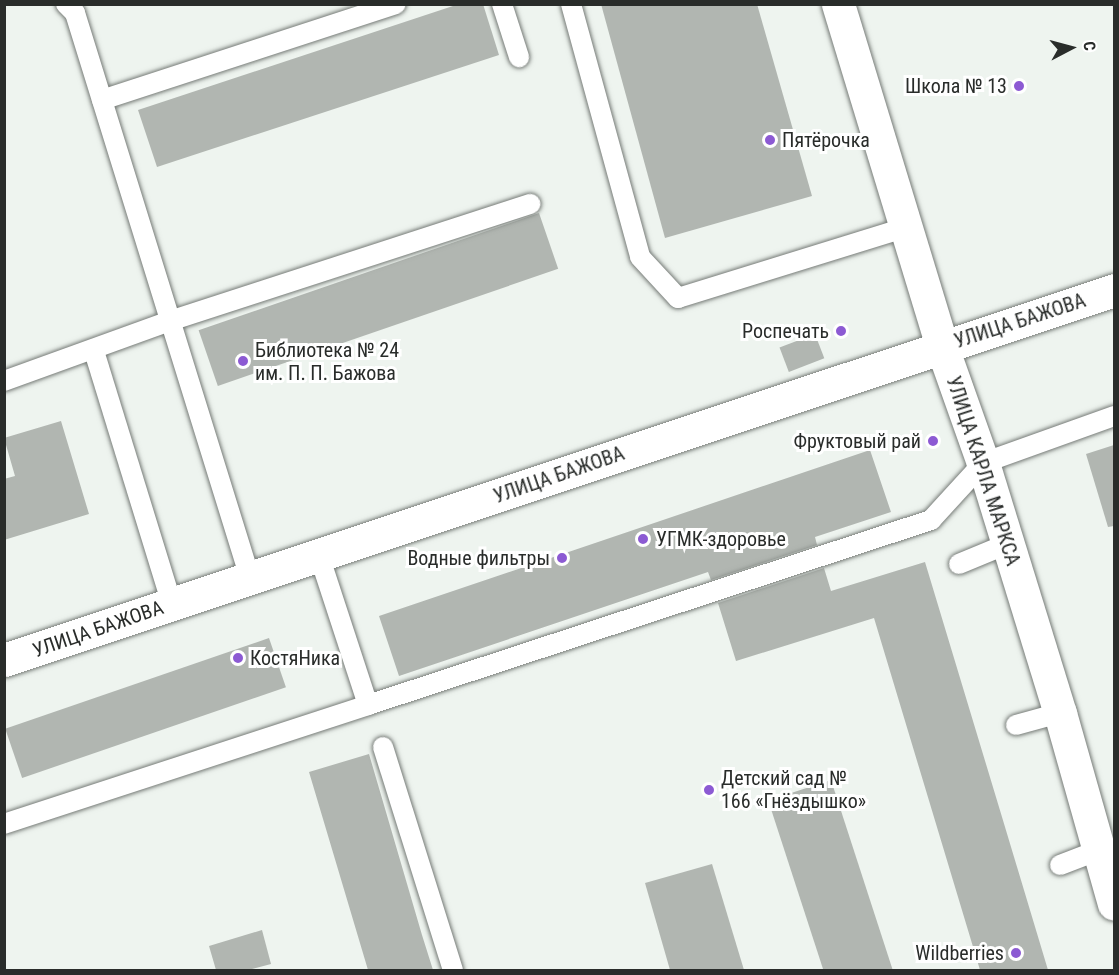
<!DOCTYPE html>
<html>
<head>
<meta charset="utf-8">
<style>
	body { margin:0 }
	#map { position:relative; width:1119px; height:975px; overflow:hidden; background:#eef4ef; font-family:"Roboto Condensed",sans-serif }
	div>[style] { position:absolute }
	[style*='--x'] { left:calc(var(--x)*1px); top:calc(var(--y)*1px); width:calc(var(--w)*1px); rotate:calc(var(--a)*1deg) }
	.building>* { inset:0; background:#b1b6b1; transform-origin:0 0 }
	.roads { filter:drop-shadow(0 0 2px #767b77) drop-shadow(0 0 2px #767b77) }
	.lane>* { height:20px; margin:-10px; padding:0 10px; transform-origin:10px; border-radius:10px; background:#fff }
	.street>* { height:33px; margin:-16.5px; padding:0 16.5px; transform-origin:16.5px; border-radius:16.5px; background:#fff }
	.dots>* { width:16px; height:16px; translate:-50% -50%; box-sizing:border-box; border:3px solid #fff; border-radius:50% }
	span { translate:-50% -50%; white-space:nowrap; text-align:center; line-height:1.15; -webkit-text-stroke:6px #fff; paint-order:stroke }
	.poi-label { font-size:20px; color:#292c2a }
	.right { translate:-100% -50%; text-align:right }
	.left { translate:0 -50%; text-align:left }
	.street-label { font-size:20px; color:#292c2a }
	.frame { position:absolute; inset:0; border:6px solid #292c2a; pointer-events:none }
	.north { position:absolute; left:1041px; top:18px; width:60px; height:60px; -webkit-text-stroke:4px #fff; paint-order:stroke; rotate:84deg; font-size:16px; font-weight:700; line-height:24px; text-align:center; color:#292c2a }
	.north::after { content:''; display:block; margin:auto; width:21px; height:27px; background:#292c2a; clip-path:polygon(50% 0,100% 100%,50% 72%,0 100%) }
</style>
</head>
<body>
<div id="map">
	<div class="building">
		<div style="clip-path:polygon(459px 4px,483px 4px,499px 55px,157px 167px,138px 110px)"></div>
		<div style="clip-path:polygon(601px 4px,757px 4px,812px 196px,665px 238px)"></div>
		<div style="left:539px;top:213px;width:59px;height:360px;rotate:71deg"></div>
		<div style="left:815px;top:334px;width:26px;height:38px;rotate:69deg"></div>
		<div style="clip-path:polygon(61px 421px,89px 514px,4px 540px,4px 479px,15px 476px,4px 438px)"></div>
		<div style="clip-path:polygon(1114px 445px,1114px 526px,1108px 527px,1086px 454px)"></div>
		<div style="clip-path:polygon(870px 450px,891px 512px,815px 537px,817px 545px,711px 580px,708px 572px,399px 676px,379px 616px)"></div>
		<div style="clip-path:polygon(925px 562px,1002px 817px,1048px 970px,980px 970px,874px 618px,736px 661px,718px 603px,824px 568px,831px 591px)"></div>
		<div style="left:269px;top:638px;width:52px;height:279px;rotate:71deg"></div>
		<div style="clip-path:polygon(369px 754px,422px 935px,433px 970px,368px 970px,309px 772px)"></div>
		<div style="left:831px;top:780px;width:200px;height:66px;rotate:72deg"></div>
		<div style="clip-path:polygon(712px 864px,744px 970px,670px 970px,645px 883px)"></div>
		<div style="clip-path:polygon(262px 930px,271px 964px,248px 970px,216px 970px,209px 946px)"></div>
	</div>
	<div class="roads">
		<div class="lane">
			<div style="--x:66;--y:4;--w:13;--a:45"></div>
			<div style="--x:75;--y:13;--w:591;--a:72.79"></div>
			<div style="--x:502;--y:4;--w:56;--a:72.2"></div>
			<div style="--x:571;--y:4;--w:262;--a:74.7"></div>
			<div style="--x:640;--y:257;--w:56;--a:47.2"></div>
			<div style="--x:678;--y:298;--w:240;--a:-17.2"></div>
			<div style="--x:102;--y:100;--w:309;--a:-18.1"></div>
			<div style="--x:94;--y:351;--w:265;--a:72.9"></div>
			<div style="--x:4;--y:381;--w:177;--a:-19.9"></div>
			<div style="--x:170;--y:321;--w:379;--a:-18"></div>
			<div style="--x:959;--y:564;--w:52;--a:-22.6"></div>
			<div style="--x:368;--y:705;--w:593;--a:-18.19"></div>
			<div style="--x:931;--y:520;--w:77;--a:-47.6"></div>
			<div style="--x:983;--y:463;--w:139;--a:-19.7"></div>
			<div style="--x:1016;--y:725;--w:46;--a:-15.3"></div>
			<div style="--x:383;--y:747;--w:234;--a:72.6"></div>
			<div style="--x:4;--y:824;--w:383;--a:-18.1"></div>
			<div style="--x:368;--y:705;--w:158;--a:-108.1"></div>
			<div style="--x:1060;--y:865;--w:42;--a:-21"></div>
		</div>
		<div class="street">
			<div style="--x:838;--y:4;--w:358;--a:73.1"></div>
			<div style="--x:942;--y:347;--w:123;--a:70.5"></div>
			<div style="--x:983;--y:463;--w:262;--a:72.9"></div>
			<div style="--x:1060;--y:713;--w:198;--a:74.2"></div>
			<div style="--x:4;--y:660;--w:1170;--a:-18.43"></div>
		</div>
	</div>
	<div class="dots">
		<div style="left:1019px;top:86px;background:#8c5ad3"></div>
		<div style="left:770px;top:140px;background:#8c5ad3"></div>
		<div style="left:841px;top:331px;background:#8c5ad3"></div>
		<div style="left:243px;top:361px;background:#8c5ad3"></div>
		<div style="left:933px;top:441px;background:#8c5ad3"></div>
		<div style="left:643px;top:539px;background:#8c5ad3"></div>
		<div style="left:562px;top:558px;background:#8c5ad3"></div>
		<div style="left:238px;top:658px;background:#8c5ad3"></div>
		<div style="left:709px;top:790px;background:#8c5ad3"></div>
		<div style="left:1016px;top:953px;background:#8c5ad3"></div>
	</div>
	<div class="poi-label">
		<span class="right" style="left:1007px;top:86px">Школа № 13</span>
		<span class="left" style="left:782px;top:140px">Пятёрочка</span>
		<span class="right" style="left:829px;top:331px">Роспечать</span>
		<span class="left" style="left:255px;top:362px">Библиотека № 24<br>им. П. П. Бажова</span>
		<span class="right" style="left:921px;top:441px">Фруктовый рай</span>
		<span class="left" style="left:656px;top:539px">УГМК-здоровье</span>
		<span class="right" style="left:550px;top:558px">Водные фильтры</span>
		<span class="left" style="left:250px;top:658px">КостяНика</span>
		<span class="left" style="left:721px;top:790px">Детский сад №<br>166 «Гнёздышко»</span>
		<span class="right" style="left:1004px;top:953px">Wildberries</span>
	</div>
	<div class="street-label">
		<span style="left:1020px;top:321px;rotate:-18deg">УЛИЦА БАЖОВА</span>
		<span style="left:983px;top:471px;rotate:72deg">УЛИЦА КАРЛА МАРКСА</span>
		<span style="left:559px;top:475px;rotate:-19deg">УЛИЦА БАЖОВА</span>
		<span style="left:98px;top:629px;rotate:-19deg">УЛИЦА БАЖОВА</span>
	</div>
	<div class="frame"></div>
	<div class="north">С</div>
</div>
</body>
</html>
